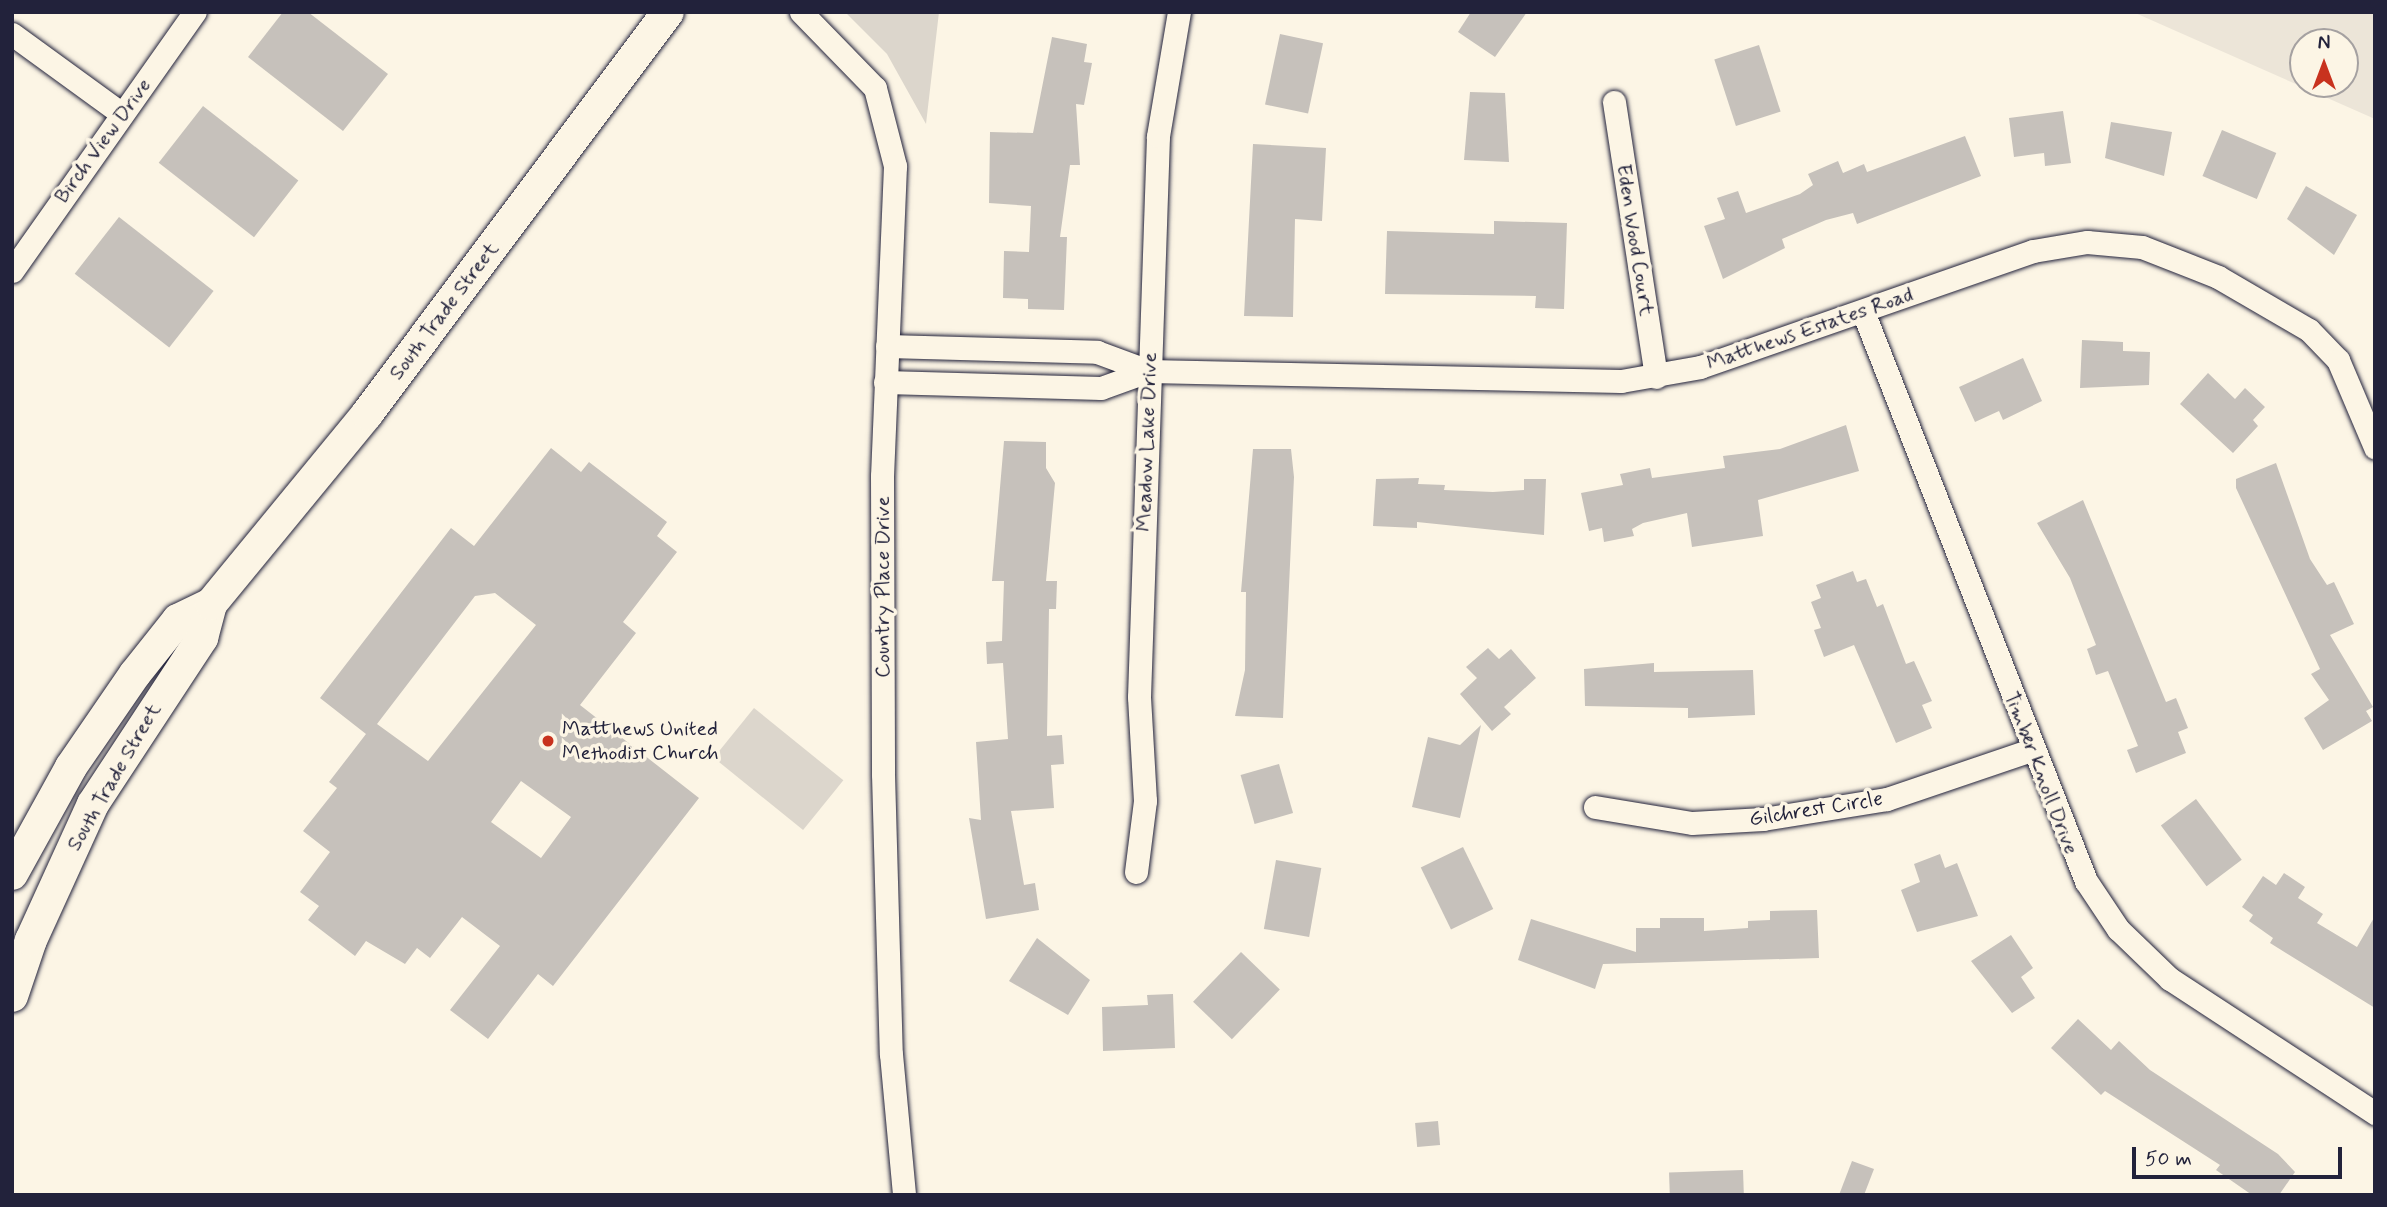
<!DOCTYPE html>
<html>
<head>
<meta charset="utf-8">
<style>
	body { margin:0 }
	#map { position:relative; width:2387px; height:1207px; overflow:hidden; background:#fcf5e5; font-family:Mynerve,sans-serif }
	div>[style] { position:absolute }
	[style*='--x'] { left:calc(var(--x)*1px); top:calc(var(--y)*1px); width:calc(var(--w)*1px); rotate:calc(var(--a)*1deg) }
	.built>* { inset:0; background:#ece5d8 }
	.green>* { inset:0; background:#dcd6cc; transform-origin:0 0 }
	.building>* { inset:0; background:#c6c1bb; transform-origin:0 0 }
	.roads { filter:drop-shadow(0 0 2px #22223b) drop-shadow(0 0 2px #22223b) }
	.minor>* { height:23px; margin:-11.5px; padding:0 11.5px; transform-origin:11.5px; border-radius:11.5px; background:#fcf5e5 }
	.secondary>* { height:32px; margin:-16px; padding:0 16px; transform-origin:16px; border-radius:16px; background:#fcf5e5 }
	.dots>* { width:19px; height:19px; translate:-50% -50%; box-sizing:border-box; border:4px solid #fcf5e5; border-radius:50% }
	span { translate:-50% -50%; white-space:nowrap; text-align:center; line-height:1.15; -webkit-text-stroke:7px #fcf5e5; paint-order:stroke }
	.street-label { font-size:21px; color:#22223b }
	.poi-label { font-size:21px; color:#22223b }
	.left { translate:0 -50%; text-align:left }
	.frame { position:absolute; inset:0; border:14px solid #22223b; pointer-events:none }
	.north { position:absolute; left:2289px; top:28px; width:70px; height:70px; box-sizing:border-box; background:#fcf5e5; border:2px solid #a5a1a1; border-radius:50%; rotate:0deg; font-size:19px; font-weight:700; line-height:28px; text-align:center; color:#22223b }
	.north::after { content:''; display:block; margin:auto; width:24px; height:32px; background:#c8321e; clip-path:polygon(50% 0,100% 100%,50% 72%,0 100%) }
	.scale { position:absolute; left:2132px; top:1147px; width:210px; height:32px; box-sizing:border-box; border:4px solid #22223b; border-top:0; padding-left:9px; font-size:21px; line-height:24px; white-space:nowrap; color:#22223b; -webkit-text-stroke:5px #fcf5e5; paint-order:stroke }
</style>
</head>
<body>
<div id="map">
	<div class="built">
		<div style="clip-path:polygon(evenodd,2133px 12px,2375px 12px,2375px 119px,2133px 12px,2303px 42px,2345px 42px,2345px 84px,2303px 84px,2303px 42px)"></div>
	</div>
	<div class="green">
		<div style="clip-path:polygon(845px 12px,939px 12px,926px 124px,887px 54px)"></div>
		<div style="left:754px;top:708px;width:115px;height:64px;rotate:39deg"></div>
	</div>
	<div class="building">
		<div style="clip-path:polygon(283px 12px,308px 12px,388px 74px,343px 131px,248px 57px)"></div>
		<div style="clip-path:polygon(1471px 12px,1527px 12px,1495px 57px,1458px 32px)"></div>
		<div style="left:1280px;top:34px;width:44px;height:72px;rotate:12deg"></div>
		<div style="clip-path:polygon(1052px 37px,1087px 44px,1084px 62px,1092px 63px,1084px 105px,1076px 104px,1080px 165px,1070px 165px,1060px 237px,1067px 237px,1064px 310px,1028px 309px,1028px 299px,1003px 298px,1004px 251px,1029px 252px,1031px 206px,989px 203px,990px 132px,1033px 133px)"></div>
		<div style="left:1759px;top:45px;width:70px;height:47px;rotate:72deg"></div>
		<div style="clip-path:polygon(1470px 92px,1505px 93px,1509px 162px,1464px 160px)"></div>
		<div style="left:203px;top:106px;width:121px;height:72px;rotate:38deg"></div>
		<div style="clip-path:polygon(2063px 111px,2071px 163px,2045px 166px,2044px 153px,2014px 157px,2009px 118px)"></div>
		<div style="clip-path:polygon(2111px 122px,2172px 132px,2164px 176px,2105px 158px)"></div>
		<div style="left:2222px;top:130px;width:59px;height:50px;rotate:23deg"></div>
		<div style="clip-path:polygon(1965px 136px,1981px 176px,1857px 224px,1853px 213px,1826px 220px,1782px 239px,1785px 248px,1723px 279px,1704px 226px,1725px 219px,1717px 198px,1738px 191px,1746px 213px,1800px 194px,1813px 185px,1808px 174px,1838px 161px,1843px 173px,1864px 164px,1867px 172px)"></div>
		<div style="clip-path:polygon(1253px 144px,1326px 148px,1322px 221px,1295px 219px,1293px 317px,1244px 316px)"></div>
		<div style="clip-path:polygon(2306px 186px,2357px 215px,2334px 255px,2287px 219px)"></div>
		<div style="left:119px;top:217px;width:120px;height:72px;rotate:38deg"></div>
		<div style="clip-path:polygon(1494px 221px,1567px 223px,1564px 309px,1535px 308px,1536px 296px,1385px 294px,1387px 231px,1494px 234px)"></div>
		<div style="clip-path:polygon(2082px 340px,2123px 342px,2123px 351px,2150px 352px,2149px 385px,2080px 388px)"></div>
		<div style="clip-path:polygon(2023px 358px,2042px 401px,2003px 420px,1999px 411px,1975px 422px,1959px 387px)"></div>
		<div style="clip-path:polygon(2208px 373px,2235px 399px,2245px 388px,2265px 407px,2253px 420px,2258px 426px,2233px 453px,2180px 404px)"></div>
		<div style="clip-path:polygon(1846px 425px,1859px 471px,1758px 500px,1763px 536px,1692px 547px,1687px 513px,1643px 523px,1632px 529px,1634px 536px,1604px 542px,1602px 528px,1589px 531px,1581px 493px,1623px 485px,1620px 474px,1650px 468px,1652px 478px,1725px 468px,1723px 456px,1780px 449px)"></div>
		<div style="clip-path:polygon(1004px 441px,1046px 442px,1046px 468px,1055px 483px,1046px 581px,1057px 581px,1056px 609px,1049px 609px,1047px 736px,1062px 735px,1064px 764px,1051px 765px,1054px 808px,1011px 811px,1024px 885px,1035px 883px,1039px 910px,986px 919px,969px 818px,981px 820px,976px 742px,1008px 739px,1003px 663px,987px 664px,986px 642px,1002px 641px,1004px 581px,992px 581px)"></div>
		<div style="clip-path:polygon(evenodd,551px 448px,581px 472px,589px 462px,667px 522px,657px 536px,677px 552px,623px 622px,636px 633px,580px 705px,699px 798px,553px 986px,538px 974px,488px 1039px,450px 1010px,500px 946px,462px 917px,430px 958px,417px 948px,405px 964px,366px 941px,355px 956px,308px 920px,319px 906px,300px 892px,330px 852px,303px 831px,337px 788px,329px 782px,366px 734px,320px 698px,451px 528px,474px 546px,551px 448px,495px 593px,536px 625px,428px 761px,377px 724px,475px 596px,495px 593px,551px 448px,521px 781px,571px 817px,541px 858px,491px 822px,521px 781px)"></div>
		<div style="clip-path:polygon(1253px 449px,1291px 449px,1294px 477px,1283px 718px,1235px 716px,1245px 670px,1246px 592px,1241px 592px)"></div>
		<div style="clip-path:polygon(2276px 463px,2310px 559px,2327px 585px,2334px 582px,2354px 624px,2330px 635px,2373px 707px,2366px 711px,2372px 721px,2323px 750px,2304px 718px,2329px 700px,2311px 674px,2320px 669px,2236px 488px,2236px 479px)"></div>
		<div style="clip-path:polygon(1419px 478px,1418px 484px,1445px 485px,1444px 490px,1493px 492px,1524px 490px,1524px 479px,1546px 479px,1544px 535px,1417px 522px,1417px 528px,1373px 526px,1376px 479px)"></div>
		<div style="clip-path:polygon(2083px 500px,2166px 702px,2176px 698px,2188px 728px,2178px 732px,2186px 753px,2136px 773px,2127px 750px,2138px 746px,2108px 671px,2096px 675px,2087px 649px,2096px 645px,2070px 578px,2037px 523px)"></div>
		<div style="clip-path:polygon(1853px 571px,1857px 582px,1866px 579px,1877px 607px,1883px 604px,1906px 664px,1914px 661px,1932px 701px,1922px 705px,1932px 728px,1896px 743px,1854px 645px,1824px 657px,1814px 630px,1821px 628px,1811px 602px,1821px 598px,1816px 585px)"></div>
		<div style="clip-path:polygon(1488px 648px,1499px 659px,1511px 649px,1536px 678px,1504px 707px,1511px 714px,1492px 731px,1460px 694px,1477px 678px,1466px 667px)"></div>
		<div style="clip-path:polygon(1654px 663px,1654px 672px,1753px 670px,1755px 715px,1688px 718px,1688px 708px,1585px 706px,1584px 669px)"></div>
		<div style="clip-path:polygon(1481px 725px,1460px 818px,1412px 807px,1428px 737px,1460px 745px)"></div>
		<div style="left:1279px;top:764px;width:51px;height:40px;rotate:74deg"></div>
		<div style="left:2196px;top:799px;width:76px;height:44px;rotate:53deg"></div>
		<div style="left:1463px;top:847px;width:69px;height:47px;rotate:64deg"></div>
		<div style="clip-path:polygon(1940px 854px,1945px 868px,1957px 863px,1978px 916px,1917px 932px,1901px 890px,1920px 882px,1914px 864px)"></div>
		<div style="left:1276px;top:860px;width:46px;height:70px;rotate:10deg"></div>
		<div style="clip-path:polygon(2284px 873px,2305px 887px,2298px 898px,2323px 914px,2317px 923px,2357px 947px,2375px 916px,2375px 1008px,2270px 943px,2273px 938px,2249px 921px,2253px 915px,2242px 907px,2263px 876px,2276px 885px)"></div>
		<div style="clip-path:polygon(1817px 910px,1819px 958px,1603px 964px,1595px 989px,1518px 960px,1531px 919px,1636px 952px,1636px 928px,1660px 928px,1660px 918px,1704px 918px,1704px 931px,1748px 928px,1748px 921px,1770px 920px,1770px 911px)"></div>
		<div style="clip-path:polygon(2011px 935px,2033px 968px,2021px 977px,2035px 998px,2012px 1013px,1971px 961px)"></div>
		<div style="clip-path:polygon(1037px 938px,1090px 980px,1068px 1015px,1009px 981px)"></div>
		<div style="left:1241px;top:952px;width:54px;height:69px;rotate:44deg"></div>
		<div style="clip-path:polygon(1173px 994px,1175px 1048px,1103px 1051px,1102px 1007px,1148px 1005px,1147px 995px)"></div>
		<div style="clip-path:polygon(2078px 1019px,2111px 1050px,2119px 1041px,2150px 1070px,2278px 1154px,2295px 1172px,2279px 1195px,2252px 1195px,2216px 1170px,2220px 1165px,2105px 1091px,2101px 1095px,2051px 1048px)"></div>
		<div style="left:1438px;top:1121px;width:24px;height:23px;rotate:85deg"></div>
		<div style="clip-path:polygon(1852px 1161px,1874px 1169px,1864px 1195px,1839px 1195px)"></div>
		<div style="left:1743px;top:1170px;width:25px;height:74px;rotate:88deg"></div>
	</div>
	<div class="roads">
		<div class="minor">
			<div style="--x:801;--y:12;--w:106;--a:45.8"></div>
			<div style="--x:875;--y:88;--w:81;--a:75.6"></div>
			<div style="--x:895;--y:166;--w:310;--a:92.4"></div>
			<div style="--x:882;--y:476;--w:298;--a:89.8"></div>
			<div style="--x:883;--y:774;--w:280;--a:88.4"></div>
			<div style="--x:891;--y:1054;--w:142;--a:84.7"></div>
			<div style="--x:12;--y:34;--w:136;--a:36"></div>
			<div style="--x:1614;--y:102;--w:278;--a:81.3"></div>
			<div style="--x:12;--y:271;--w:317;--a:-54.8"></div>
			<div style="--x:1864;--y:314;--w:609;--a:68.62"></div>
			<div style="--x:2086;--y:881;--w:58;--a:56.3"></div>
			<div style="--x:2118;--y:929;--w:72;--a:43.9"></div>
			<div style="--x:2170;--y:979;--w:245;--a:33.2"></div>
			<div style="--x:887;--y:346;--w:210;--a:1.6"></div>
			<div style="--x:1097;--y:352;--w:54;--a:20.4"></div>
			<div style="--x:1148;--y:371;--w:473;--a:1.2"></div>
			<div style="--x:1621;--y:381;--w:80;--a:-10"></div>
			<div style="--x:1700;--y:367;--w:353;--a:-19.2"></div>
			<div style="--x:2033;--y:251;--w:55;--a:-9.5"></div>
			<div style="--x:2087;--y:242;--w:55;--a:5.2"></div>
			<div style="--x:2142;--y:247;--w:82;--a:21.5"></div>
			<div style="--x:2218;--y:277;--w:105;--a:30.2"></div>
			<div style="--x:2309;--y:330;--w:42;--a:46"></div>
			<div style="--x:2338;--y:360;--w:95;--a:67"></div>
			<div style="--x:885;--y:382;--w:216;--a:1.6"></div>
			<div style="--x:1101;--y:388;--w:50;--a:-19.9"></div>
			<div style="--x:1595;--y:807;--w:98;--a:9.4"></div>
			<div style="--x:1692;--y:823;--w:71;--a:-3.2"></div>
			<div style="--x:1763;--y:819;--w:126;--a:-9.2"></div>
			<div style="--x:1887;--y:799;--w:152;--a:-18.8"></div>
			<div style="--x:1136;--y:872;--w:72;--a:-82.8"></div>
			<div style="--x:1145;--y:801;--w:104;--a:-93.3"></div>
			<div style="--x:1139;--y:697;--w:561;--a:-88.06"></div>
			<div style="--x:1158;--y:136;--w:126;--a:-80.4"></div>
		</div>
		<div class="secondary">
			<div style="--x:12;--y:874;--w:122;--a:-61.1"></div>
			<div style="--x:71;--y:767;--w:113;--a:-55.5"></div>
			<div style="--x:135;--y:674;--w:69;--a:-51.5"></div>
			<div style="--x:178;--y:620;--w:37;--a:-26"></div>
			<div style="--x:12;--y:996;--w:59;--a:-71.3"></div>
			<div style="--x:31;--y:940;--w:149;--a:-65.5"></div>
			<div style="--x:93;--y:804;--w:199;--a:-56.7"></div>
			<div style="--x:202;--y:638;--w:35;--a:-75"></div>
			<div style="--x:211;--y:604;--w:246;--a:-50.6"></div>
			<div style="--x:367;--y:414;--w:502;--a:-53.18"></div>
		</div>
	</div>
	<div class="dots">
		<div style="left:548px;top:741px;background:#c8321e"></div>
	</div>
	<div class="street-label">
		<span style="left:103px;top:141px;rotate:-54deg">Birch View Drive</span>
		<span style="left:1635px;top:240px;rotate:81deg">Eden Wood Court</span>
		<span style="left:444px;top:311px;rotate:-53deg">South Trade Street</span>
		<span style="left:1810px;top:329px;rotate:-19deg">Matthews Estates Road</span>
		<span style="left:1147px;top:442px;rotate:-88deg">Meadow Lake Drive</span>
		<span style="left:883px;top:587px;rotate:-90deg">Country Place Drive</span>
		<span style="left:2041px;top:773px;rotate:69deg">Timber Knoll Drive</span>
		<span style="left:114px;top:777px;rotate:-60deg">South Trade Street</span>
		<span style="left:1816px;top:809px;rotate:-9deg">Gilchrest Circle</span>
	</div>
	<div class="poi-label">
		<span class="left" style="left:562px;top:741px">Matthews United<br>Methodist Church</span>
	</div>
	<div class="frame"></div>
	<div class="north">N</div>
	<div class="scale">50 m</div>
</div>
</body>
</html>
